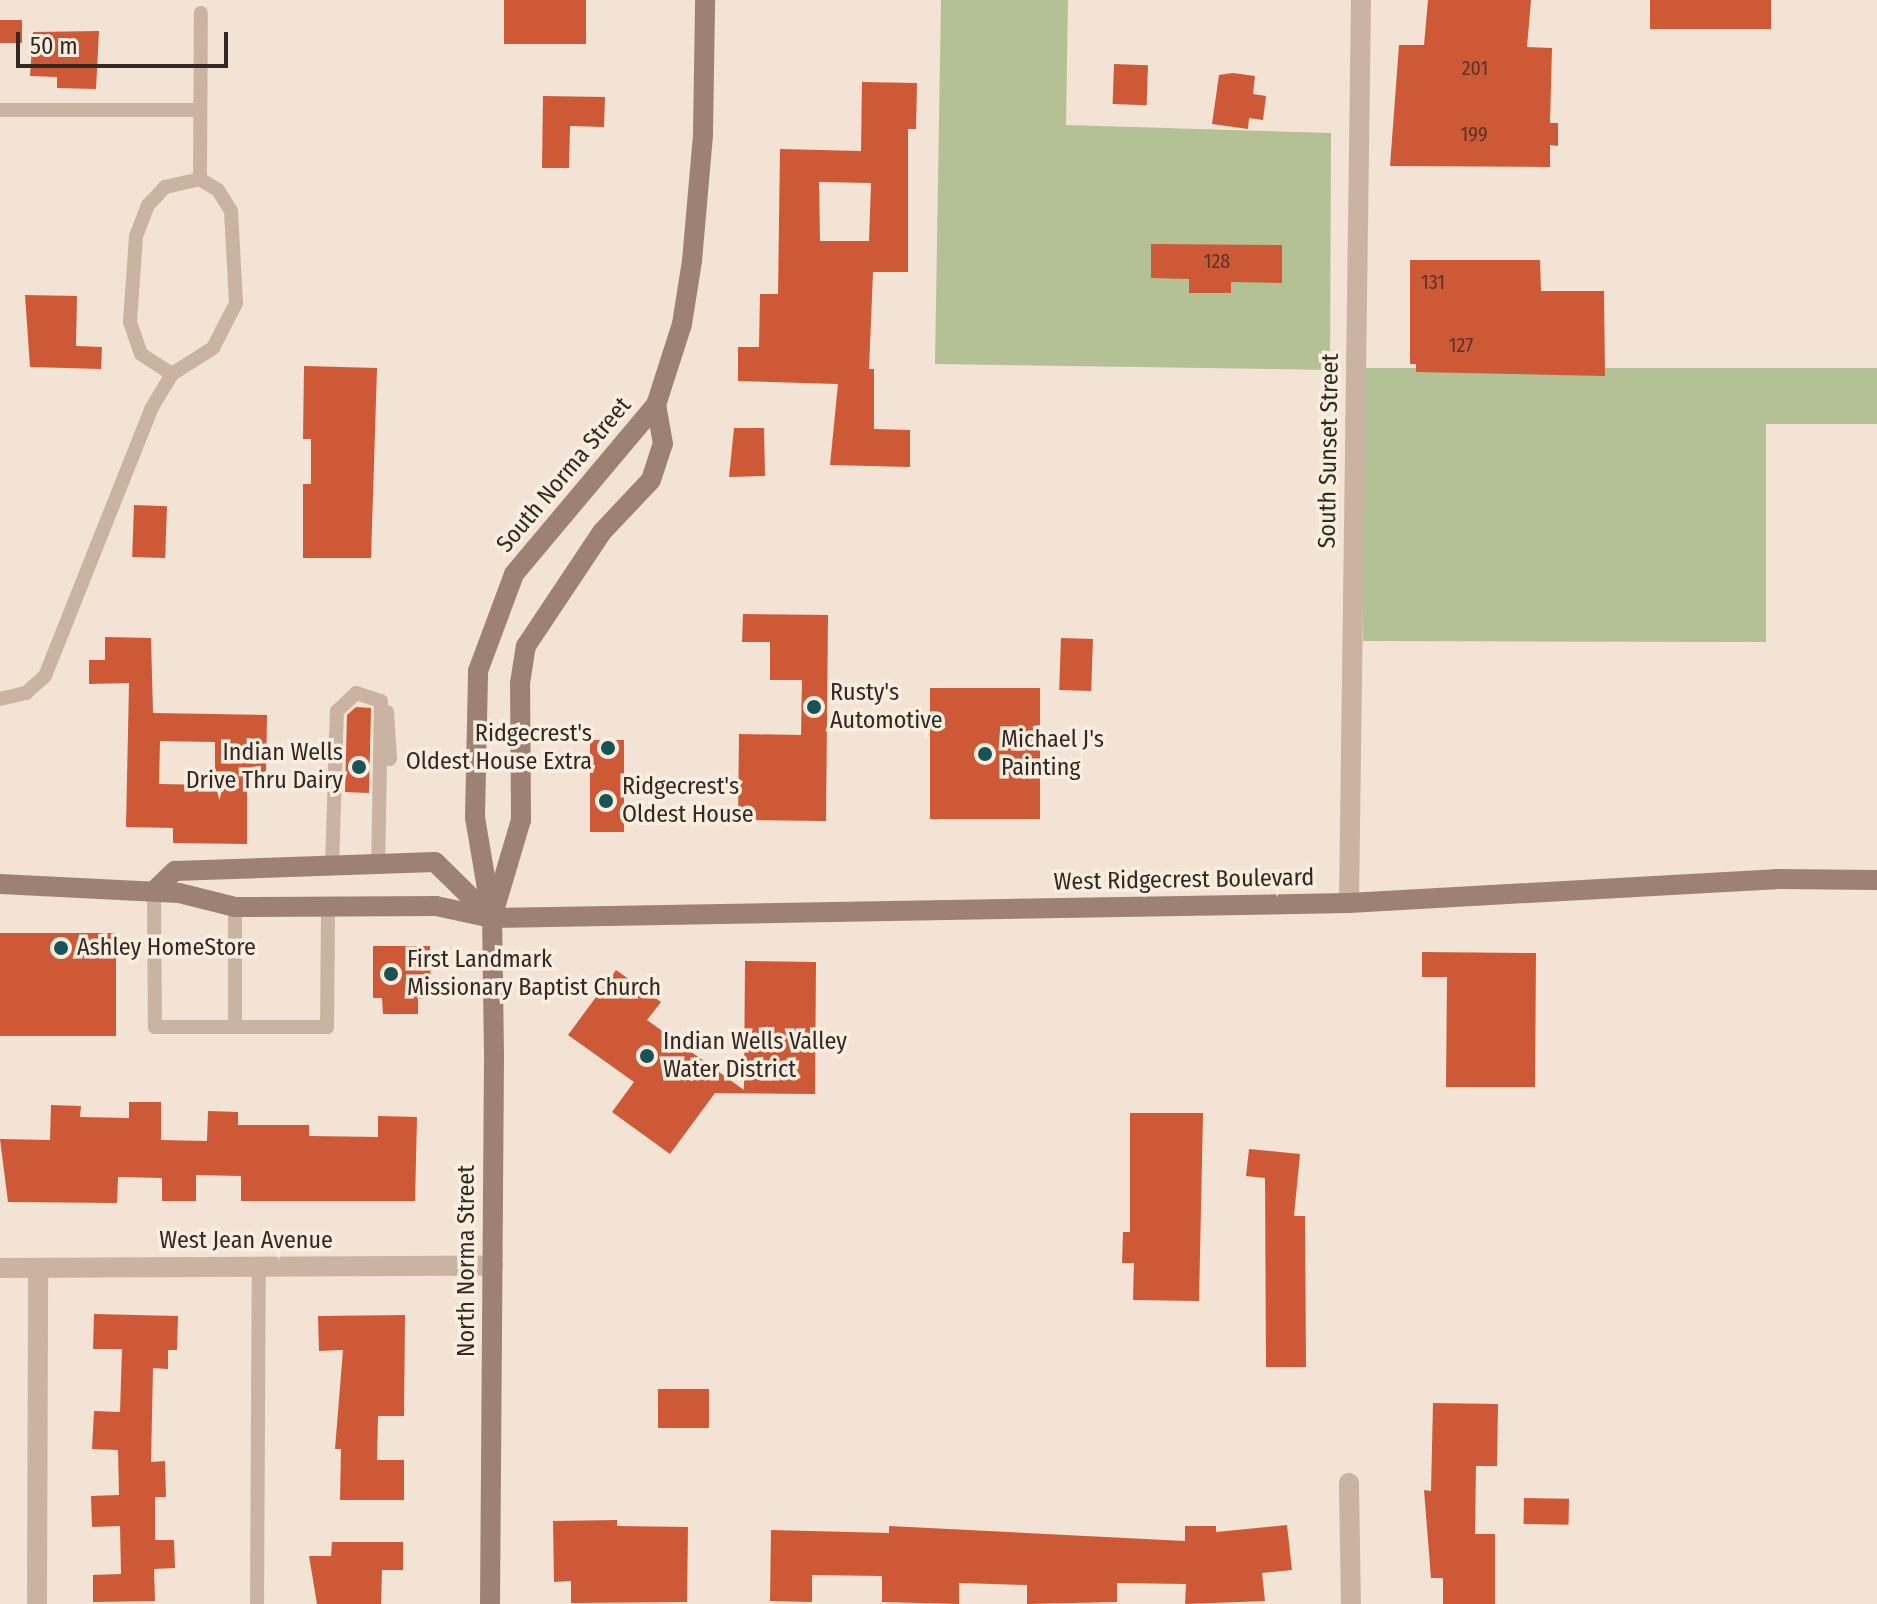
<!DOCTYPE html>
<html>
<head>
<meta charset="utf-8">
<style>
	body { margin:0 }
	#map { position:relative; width:1877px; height:1604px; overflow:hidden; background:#f2e3d5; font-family:"Fira Sans Condensed",sans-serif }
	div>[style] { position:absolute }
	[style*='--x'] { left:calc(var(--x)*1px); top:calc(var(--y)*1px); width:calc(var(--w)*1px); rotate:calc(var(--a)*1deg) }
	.green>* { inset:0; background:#b3c194 }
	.building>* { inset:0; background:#cd5937; transform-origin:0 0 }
	.lane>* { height:14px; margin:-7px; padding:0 7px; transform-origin:7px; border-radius:7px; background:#cab3a0 }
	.street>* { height:20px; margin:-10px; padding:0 10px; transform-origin:10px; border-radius:10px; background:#cab3a0 }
	.secondary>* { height:20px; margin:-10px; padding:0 10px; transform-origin:10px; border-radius:10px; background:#9d8172 }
	.dots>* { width:22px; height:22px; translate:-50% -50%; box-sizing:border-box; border:4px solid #faeee1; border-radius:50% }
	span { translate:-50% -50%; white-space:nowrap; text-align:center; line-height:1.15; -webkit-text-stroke:7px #faeee1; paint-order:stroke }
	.number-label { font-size:20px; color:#5a3429 }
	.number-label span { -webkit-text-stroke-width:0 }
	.street-label { font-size:24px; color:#332824 }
	.poi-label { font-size:24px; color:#332824 }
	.left { translate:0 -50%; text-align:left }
	.right { translate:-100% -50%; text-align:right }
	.scale { position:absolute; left:16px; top:32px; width:212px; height:36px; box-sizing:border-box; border:4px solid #332824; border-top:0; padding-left:10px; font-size:24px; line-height:28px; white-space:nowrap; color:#332824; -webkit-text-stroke:6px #faeee1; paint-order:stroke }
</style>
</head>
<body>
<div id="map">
	<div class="green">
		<div style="clip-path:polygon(941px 0,1068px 0,1066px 125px,1331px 133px,1330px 370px,935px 364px)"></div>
		<div style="clip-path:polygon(1363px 368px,1877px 368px,1877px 424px,1766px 424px,1766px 642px,1363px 641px)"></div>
	</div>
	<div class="building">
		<div style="left:504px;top:0;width:82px;height:44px"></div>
		<div style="clip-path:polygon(1428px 0,1531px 0,1527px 47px,1552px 48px,1550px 123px,1558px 123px,1558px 146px,1550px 145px,1550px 167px,1390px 166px,1399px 45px,1424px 45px)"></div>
		<div style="left:1650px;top:0;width:121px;height:29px"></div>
		<div style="left:0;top:20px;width:22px;height:23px"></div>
		<div style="clip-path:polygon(99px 31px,96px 89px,57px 88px,57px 77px,30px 76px,33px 32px)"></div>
		<div style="left:1114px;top:64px;width:34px;height:40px;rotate:2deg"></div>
		<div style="clip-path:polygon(1233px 73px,1255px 76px,1253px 94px,1266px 96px,1263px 120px,1249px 118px,1248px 129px,1212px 124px,1219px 75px)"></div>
		<div style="clip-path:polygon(evenodd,862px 82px,917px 83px,916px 129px,908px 129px,908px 272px,873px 272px,869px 369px,874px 369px,874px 429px,910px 430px,910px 467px,830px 465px,838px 384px,738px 381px,738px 347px,759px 347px,760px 294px,778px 294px,780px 149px,861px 151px,862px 82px,819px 182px,871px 183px,869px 241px,820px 241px,819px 182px)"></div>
		<div style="clip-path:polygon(543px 96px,605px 97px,604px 127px,570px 126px,569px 168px,542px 168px)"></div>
		<div style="clip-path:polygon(1151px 244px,1282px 245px,1282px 283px,1231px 282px,1231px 293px,1189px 293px,1189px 279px,1151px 278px)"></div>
		<div style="clip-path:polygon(1410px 260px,1540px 260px,1541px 291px,1604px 291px,1605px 376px,1416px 372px,1416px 364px,1410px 364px)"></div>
		<div style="clip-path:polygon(25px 295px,77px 296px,76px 346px,102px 347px,101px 369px,30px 367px)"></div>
		<div style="clip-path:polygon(304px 366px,377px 368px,371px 558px,303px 558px,303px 484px,311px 484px,311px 439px,303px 439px)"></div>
		<div style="clip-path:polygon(734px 428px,764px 428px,765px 476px,729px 477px)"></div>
		<div style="left:134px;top:505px;width:33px;height:52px;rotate:2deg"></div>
		<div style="clip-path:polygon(743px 614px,828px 615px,826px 821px,738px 820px,739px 734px,801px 735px,802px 680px,770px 680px,770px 642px,742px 642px)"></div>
		<div style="clip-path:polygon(evenodd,105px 637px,151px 638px,153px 713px,267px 715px,266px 772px,247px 772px,247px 844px,173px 843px,173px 828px,126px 827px,129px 683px,89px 684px,89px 660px,105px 660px,105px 637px,160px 741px,215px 742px,215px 785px,159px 784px,160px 741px)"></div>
		<div style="left:1061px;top:638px;width:32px;height:52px;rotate:2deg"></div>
		<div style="left:930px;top:688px;width:110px;height:131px"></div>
		<div style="clip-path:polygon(356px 707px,371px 708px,369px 793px,345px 792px,347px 715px)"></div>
		<div style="left:590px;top:740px;width:34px;height:92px"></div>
		<div style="left:0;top:933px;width:116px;height:103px"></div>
		<div style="clip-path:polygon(373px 946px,430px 946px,431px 998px,418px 999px,418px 1014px,383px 1014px,382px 998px,373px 998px)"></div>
		<div style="clip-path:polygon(1422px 952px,1536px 953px,1535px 1087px,1446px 1087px,1447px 977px,1422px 977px)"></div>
		<div style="clip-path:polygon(745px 961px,816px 962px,815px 1094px,715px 1093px,670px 1154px,612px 1112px,634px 1082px,568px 1035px,616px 970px,661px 1002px,647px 1020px,744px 1090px)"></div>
		<div style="clip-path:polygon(129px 1102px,161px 1102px,161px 1140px,207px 1141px,208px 1111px,238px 1112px,238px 1125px,309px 1125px,309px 1136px,378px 1137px,378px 1116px,417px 1117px,415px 1201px,241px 1201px,241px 1176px,196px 1175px,196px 1201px,162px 1201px,162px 1178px,118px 1177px,117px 1203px,8px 1202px,0 1139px,50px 1140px,51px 1105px,81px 1106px,80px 1117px,129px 1118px)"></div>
		<div style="clip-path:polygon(1130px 1113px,1203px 1113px,1199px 1301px,1133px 1300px,1134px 1263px,1122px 1263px,1123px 1232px,1130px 1232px)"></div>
		<div style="clip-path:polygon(1249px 1149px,1300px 1154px,1294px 1216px,1305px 1216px,1306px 1367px,1266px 1367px,1265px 1178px,1246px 1176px)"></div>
		<div style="clip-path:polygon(94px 1314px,178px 1316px,177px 1350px,168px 1350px,168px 1369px,153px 1368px,151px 1462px,165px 1461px,166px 1497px,155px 1497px,155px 1540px,174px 1540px,175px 1568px,154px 1569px,155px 1601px,93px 1602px,93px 1575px,121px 1574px,120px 1526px,92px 1527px,91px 1496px,119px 1495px,118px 1450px,92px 1449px,94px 1411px,120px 1412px,122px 1349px,93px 1349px)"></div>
		<div style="clip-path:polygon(405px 1315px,404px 1416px,378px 1416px,377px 1460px,404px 1460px,404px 1500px,340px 1500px,341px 1449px,335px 1449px,343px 1350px,319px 1351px,318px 1316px)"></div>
		<div style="left:658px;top:1389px;width:51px;height:39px"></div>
		<div style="clip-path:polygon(1433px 1403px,1498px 1404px,1497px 1466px,1476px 1466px,1475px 1534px,1495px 1534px,1495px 1604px,1443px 1604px,1443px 1578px,1431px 1578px,1424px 1490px,1431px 1491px)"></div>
		<div style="left:1524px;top:1498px;width:45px;height:26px;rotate:1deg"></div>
		<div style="clip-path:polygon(617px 1520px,617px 1526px,688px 1527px,687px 1602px,571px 1603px,571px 1581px,554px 1582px,553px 1521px)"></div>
		<div style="clip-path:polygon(1287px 1525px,1292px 1570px,1262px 1573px,1265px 1601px,1185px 1604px,1186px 1584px,1117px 1583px,1117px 1602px,1027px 1604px,1027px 1585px,959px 1583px,959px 1604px,882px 1602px,882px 1576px,812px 1575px,812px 1602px,770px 1601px,771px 1530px,889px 1533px,889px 1526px,1185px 1541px,1185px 1526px,1216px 1526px,1216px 1532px)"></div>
		<div style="clip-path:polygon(332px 1542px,403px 1542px,403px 1570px,382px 1570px,381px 1604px,317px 1604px,309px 1556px,331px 1556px)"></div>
	</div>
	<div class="lane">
		<div style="--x:0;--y:110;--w:200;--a:0"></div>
		<div style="--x:200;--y:179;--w:166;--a:-89.7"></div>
		<div style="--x:0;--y:699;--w:27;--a:-13"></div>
		<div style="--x:26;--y:693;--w:25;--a:-42"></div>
		<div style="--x:45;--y:676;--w:287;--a:-68.3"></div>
		<div style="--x:151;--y:409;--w:41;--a:-59"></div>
		<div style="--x:172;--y:374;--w:49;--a:-32.4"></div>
		<div style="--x:213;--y:348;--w:51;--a:-62.9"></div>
		<div style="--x:236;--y:303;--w:92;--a:-93.1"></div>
		<div style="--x:231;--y:211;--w:25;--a:-122"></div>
		<div style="--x:218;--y:190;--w:21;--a:-149"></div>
		<div style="--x:200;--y:179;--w:36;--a:167"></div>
		<div style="--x:165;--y:187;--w:25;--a:133"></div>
		<div style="--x:148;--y:205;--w:33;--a:111"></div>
		<div style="--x:136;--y:236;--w:86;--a:94"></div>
		<div style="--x:130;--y:322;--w:34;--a:71"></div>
		<div style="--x:141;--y:354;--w:37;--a:33"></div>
		<div style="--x:387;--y:712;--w:47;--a:86.3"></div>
		<div style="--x:332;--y:867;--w:156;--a:-88.2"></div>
		<div style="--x:337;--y:711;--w:26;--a:-43"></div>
		<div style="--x:356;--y:693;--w:26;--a:18"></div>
		<div style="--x:381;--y:701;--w:164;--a:91"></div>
		<div style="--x:154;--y:891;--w:136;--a:89.6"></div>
		<div style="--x:155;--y:1027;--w:172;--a:0"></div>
		<div style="--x:327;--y:1027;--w:120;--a:-89.5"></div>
		<div style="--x:235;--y:907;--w:120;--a:90"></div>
		<div style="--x:257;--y:1604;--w:338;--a:-89.7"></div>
	</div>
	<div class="street">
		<div style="--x:1349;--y:903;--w:903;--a:-89.24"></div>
		<div style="--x:0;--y:1268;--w:493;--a:-0.3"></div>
		<div style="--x:1349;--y:1483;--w:121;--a:89.1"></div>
		<div style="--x:37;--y:1604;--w:336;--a:-89.8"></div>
	</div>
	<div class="secondary">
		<div style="--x:0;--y:884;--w:179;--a:2.9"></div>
		<div style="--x:179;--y:893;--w:58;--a:14"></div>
		<div style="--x:235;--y:907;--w:201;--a:-0.3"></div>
		<div style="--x:436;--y:906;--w:57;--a:12.1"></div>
		<div style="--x:492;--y:918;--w:857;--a:-1"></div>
		<div style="--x:1349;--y:903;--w:427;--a:-3.2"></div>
		<div style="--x:1775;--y:879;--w:102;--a:0.6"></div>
		<div style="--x:154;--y:891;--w:29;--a:-44"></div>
		<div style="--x:175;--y:871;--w:260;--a:-2"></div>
		<div style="--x:435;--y:862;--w:80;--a:44.5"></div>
		<div style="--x:494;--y:911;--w:95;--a:-73.5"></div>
		<div style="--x:521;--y:820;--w:137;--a:-90.4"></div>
		<div style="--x:520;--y:683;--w:37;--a:-81"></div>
		<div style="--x:526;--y:646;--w:137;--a:-56.3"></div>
		<div style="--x:602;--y:532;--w:71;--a:-46.7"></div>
		<div style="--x:651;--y:480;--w:38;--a:-72"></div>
		<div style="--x:663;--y:444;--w:40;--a:-100"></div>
		<div style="--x:490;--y:1604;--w:548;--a:-89.58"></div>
		<div style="--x:494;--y:1056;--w:138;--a:-90.8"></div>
		<div style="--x:492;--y:918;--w:101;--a:-99.6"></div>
		<div style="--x:475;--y:818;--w:147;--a:-88.8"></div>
		<div style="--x:478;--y:671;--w:103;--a:-69.6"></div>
		<div style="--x:514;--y:574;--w:221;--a:-50"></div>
		<div style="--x:656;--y:405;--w:85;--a:-72.2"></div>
		<div style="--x:682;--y:324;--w:64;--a:-81"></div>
		<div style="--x:692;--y:261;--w:127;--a:-85"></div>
		<div style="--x:703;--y:134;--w:134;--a:-89.1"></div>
	</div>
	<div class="dots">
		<div style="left:814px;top:707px;background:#185356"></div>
		<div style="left:608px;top:748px;background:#185356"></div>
		<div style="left:985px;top:754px;background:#185356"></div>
		<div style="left:359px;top:767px;background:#185356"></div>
		<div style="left:606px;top:801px;background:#185356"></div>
		<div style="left:61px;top:948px;background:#185356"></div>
		<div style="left:391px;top:974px;background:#185356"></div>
		<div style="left:647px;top:1056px;background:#185356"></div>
	</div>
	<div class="number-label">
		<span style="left:1475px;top:68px">201</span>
		<span style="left:1474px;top:134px">199</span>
		<span style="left:1217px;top:261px">128</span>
		<span style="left:1433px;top:282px">131</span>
		<span style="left:1461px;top:345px">127</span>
	</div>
	<div class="street-label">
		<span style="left:1329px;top:451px;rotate:-89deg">South Sunset Street</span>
		<span style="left:564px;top:475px;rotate:-50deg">South Norma Street</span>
		<span style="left:1184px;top:880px;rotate:-1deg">West Ridgecrest Boulevard</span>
		<span style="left:246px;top:1241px">West Jean Avenue</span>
		<span style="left:467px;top:1261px;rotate:-90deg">North Norma Street</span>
	</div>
	<div class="poi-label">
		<span class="left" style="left:830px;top:707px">Rusty's<br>Automotive</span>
		<span class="right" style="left:592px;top:748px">Ridgecrest's<br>Oldest House Extra</span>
		<span class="left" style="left:1001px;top:754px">Michael J's<br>Painting</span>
		<span class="right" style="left:343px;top:767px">Indian Wells<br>Drive Thru Dairy</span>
		<span class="left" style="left:622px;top:801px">Ridgecrest's<br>Oldest House</span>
		<span class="left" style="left:77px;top:948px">Ashley HomeStore</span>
		<span class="left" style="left:407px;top:974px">First Landmark<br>Missionary Baptist Church</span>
		<span class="left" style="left:663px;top:1056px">Indian Wells Valley<br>Water District</span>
	</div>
	<div class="scale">50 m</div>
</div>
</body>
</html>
